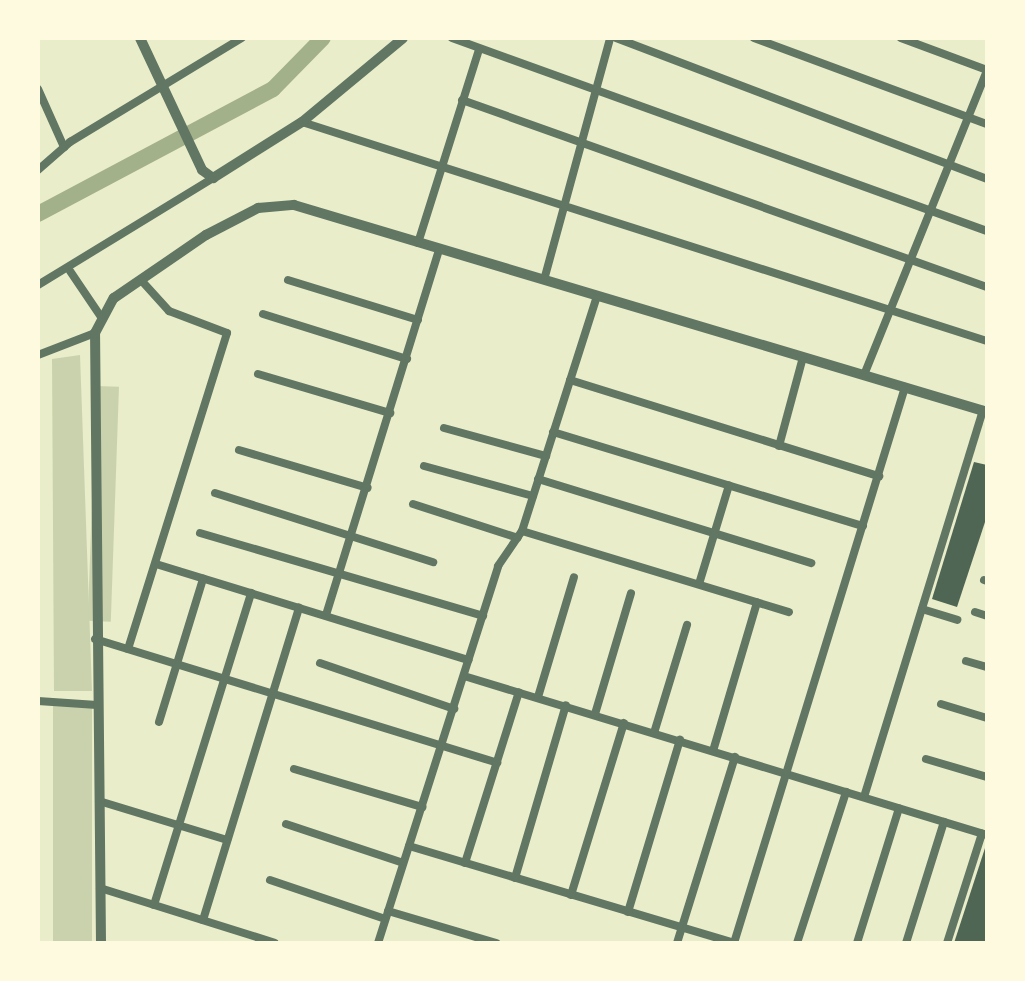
<!DOCTYPE html>
<html>
<head>
<meta charset="utf-8">
<style>
	body { margin:0 }
	#map { position:relative; width:1025px; height:981px; overflow:hidden; background:#e9edc9; font-family:"Noto Sans",sans-serif }
	div>[style] { position:absolute }
	[style*='--x'] { left:calc(var(--x)*1px); top:calc(var(--y)*1px); width:calc(var(--w)*1px); rotate:calc(var(--a)*1deg) }
	.green>* { inset:0; background:#cad2ad; transform-origin:0 0 }
	.canal>* { height:16px; margin:-8px; padding:0 8px; transform-origin:8px; border-radius:8px; background:#a3b18a }
	.building>* { inset:0; background:#4f6655 }
	.minor>* { height:8px; margin:-4px; padding:0 4px; transform-origin:4px; border-radius:4px; background:#617663 }
	.tertiary>* { height:10px; margin:-5px; padding:0 5px; transform-origin:5px; border-radius:5px; background:#617663 }
	span { translate:-50% -50%; white-space:nowrap; text-align:center; line-height:1.15; -webkit-text-stroke:6px #fefae0; paint-order:stroke }
	.frame { position:absolute; inset:0; border:40px solid #fefae0; pointer-events:none }
</style>
</head>
<body>
<div id="map">
	<div class="green">
		<div style="clip-path:polygon(80px 355px,92px 691px,54px 691px,52px 359px)"></div>
		<div style="left:96px;top:386px;width:23px;height:235px;rotate:2deg"></div>
		<div style="left:53px;top:702px;width:39px;height:241px"></div>
	</div>
	<div class="canal">
		<div style="--x:38;--y:214;--w:266;--a:-28"></div>
		<div style="--x:273;--y:89;--w:71;--a:-45.6"></div>
	</div>
	<div class="building">
		<div style="clip-path:polygon(974px 462px,987px 465px,987px 516px,957px 607px,932px 599px)"></div>
		<div style="clip-path:polygon(987px 842px,987px 943px,954px 943px)"></div>
	</div>
	<div class="minor">
		<div style="--x:452;--y:38;--w:569;--a:19.84"></div>
		<div style="--x:616;--y:38;--w:397;--a:20.8"></div>
		<div style="--x:754;--y:38;--w:248;--a:20.3"></div>
		<div style="--x:38;--y:89;--w:64;--a:65.9"></div>
		<div style="--x:462;--y:100;--w:557;--a:19.61"></div>
		<div style="--x:302;--y:122;--w:719;--a:17.73"></div>
		<div style="--x:38;--y:170;--w:43;--a:-41.2"></div>
		<div style="--x:70;--y:142;--w:201;--a:-31.2"></div>
		<div style="--x:418;--y:243;--w:202;--a:-72.5"></div>
		<div style="--x:70;--y:271;--w:55;--a:56"></div>
		<div style="--x:288;--y:280;--w:136;--a:17.1"></div>
		<div style="--x:544;--y:280;--w:251;--a:-74.7"></div>
		<div style="--x:38;--y:285;--w:205;--a:-31.4"></div>
		<div style="--x:263;--y:314;--w:151;--a:17.4"></div>
		<div style="--x:38;--y:355;--w:61;--a:-21.1"></div>
		<div style="--x:258;--y:374;--w:138;--a:16.5"></div>
		<div style="--x:864;--y:375;--w:329;--a:-68"></div>
		<div style="--x:987;--y:70;--w:92;--a:-159.6"></div>
		<div style="--x:570;--y:380;--w:324;--a:17.3"></div>
		<div style="--x:444;--y:428;--w:106;--a:15.4"></div>
		<div style="--x:553;--y:432;--w:324;--a:16.9"></div>
		<div style="--x:779;--y:446;--w:92;--a:-74.9"></div>
		<div style="--x:239;--y:450;--w:134;--a:16.4"></div>
		<div style="--x:424;--y:466;--w:113;--a:15.4"></div>
		<div style="--x:538;--y:479;--w:286;--a:17.1"></div>
		<div style="--x:215;--y:493;--w:229;--a:17.6"></div>
		<div style="--x:413;--y:504;--w:110;--a:17.9"></div>
		<div style="--x:522;--y:531;--w:279;--a:16.9"></div>
		<div style="--x:200;--y:533;--w:295;--a:16.3"></div>
		<div style="--x:156;--y:564;--w:327;--a:17.1"></div>
		<div style="--x:984;--y:580;--w:3;--a:18"></div>
		<div style="--x:699;--y:584;--w:103;--a:-73.1"></div>
		<div style="--x:922;--y:609;--w:37;--a:17"></div>
		<div style="--x:975;--y:612;--w:13;--a:18"></div>
		<div style="--x:326;--y:615;--w:382;--a:-72.8"></div>
		<div style="--x:95;--y:639;--w:421;--a:17.1"></div>
		<div style="--x:128;--y:649;--w:331;--a:-72.6"></div>
		<div style="--x:227;--y:333;--w:62;--a:-159.2"></div>
		<div style="--x:169;--y:311;--w:42;--a:-132.1"></div>
		<div style="--x:966;--y:661;--w:22;--a:16"></div>
		<div style="--x:320;--y:663;--w:142;--a:18.9"></div>
		<div style="--x:464;--y:676;--w:547;--a:16.91"></div>
		<div style="--x:538;--y:697;--w:125;--a:-73.3"></div>
		<div style="--x:38;--y:701;--w:59;--a:3.9"></div>
		<div style="--x:941;--y:704;--w:48;--a:16.9"></div>
		<div style="--x:595;--y:714;--w:126;--a:-73.4"></div>
		<div style="--x:159;--y:722;--w:150;--a:-72.9"></div>
		<div style="--x:654;--y:733;--w:113;--a:-73"></div>
		<div style="--x:713;--y:751;--w:155;--a:-73.5"></div>
		<div style="--x:926;--y:759;--w:64;--a:16.4"></div>
		<div style="--x:294;--y:769;--w:134;--a:16.5"></div>
		<div style="--x:864;--y:797;--w:405;--a:-72.9"></div>
		<div style="--x:99;--y:801;--w:134;--a:16.9"></div>
		<div style="--x:286;--y:824;--w:123;--a:18.4"></div>
		<div style="--x:409;--y:846;--w:340;--a:16.6"></div>
		<div style="--x:465;--y:863;--w:179;--a:-72.5"></div>
		<div style="--x:515;--y:878;--w:180;--a:-73.6"></div>
		<div style="--x:270;--y:880;--w:121;--a:18.7"></div>
		<div style="--x:100;--y:888;--w:183;--a:17.4"></div>
		<div style="--x:571;--y:895;--w:180;--a:-72.9"></div>
		<div style="--x:154;--y:905;--w:327;--a:-72.7"></div>
		<div style="--x:388;--y:911;--w:113;--a:16.5"></div>
		<div style="--x:628;--y:912;--w:180;--a:-73.2"></div>
		<div style="--x:203;--y:920;--w:327;--a:-72.9"></div>
		<div style="--x:378;--y:943;--w:396;--a:-72.3"></div>
		<div style="--x:498;--y:566;--w:42;--a:-55.6"></div>
		<div style="--x:522;--y:531;--w:247;--a:-72.3"></div>
		<div style="--x:677;--y:943;--w:195;--a:-72.7"></div>
		<div style="--x:734;--y:943;--w:582;--a:-72.9"></div>
		<div style="--x:797;--y:943;--w:159;--a:-72"></div>
		<div style="--x:857;--y:943;--w:141;--a:-72.7"></div>
		<div style="--x:906;--y:943;--w:127;--a:-72.6"></div>
		<div style="--x:947;--y:943;--w:115;--a:-72.3"></div>
	</div>
	<div class="tertiary">
		<div style="--x:140;--y:38;--w:146;--a:64.8"></div>
		<div style="--x:202;--y:170;--w:14;--a:36"></div>
		<div style="--x:213;--y:178;--w:105;--a:-32.2"></div>
		<div style="--x:302;--y:122;--w:131;--a:-39.7"></div>
		<div style="--x:101;--y:943;--w:610;--a:-90.56"></div>
		<div style="--x:95;--y:333;--w:40;--a:-62"></div>
		<div style="--x:114;--y:298;--w:112;--a:-34.4"></div>
		<div style="--x:206;--y:235;--w:59;--a:-27.4"></div>
		<div style="--x:258;--y:208;--w:36;--a:-5"></div>
		<div style="--x:294;--y:205;--w:723;--a:16.63"></div>
	</div>
	<div class="frame"></div>
</div>
</body>
</html>
